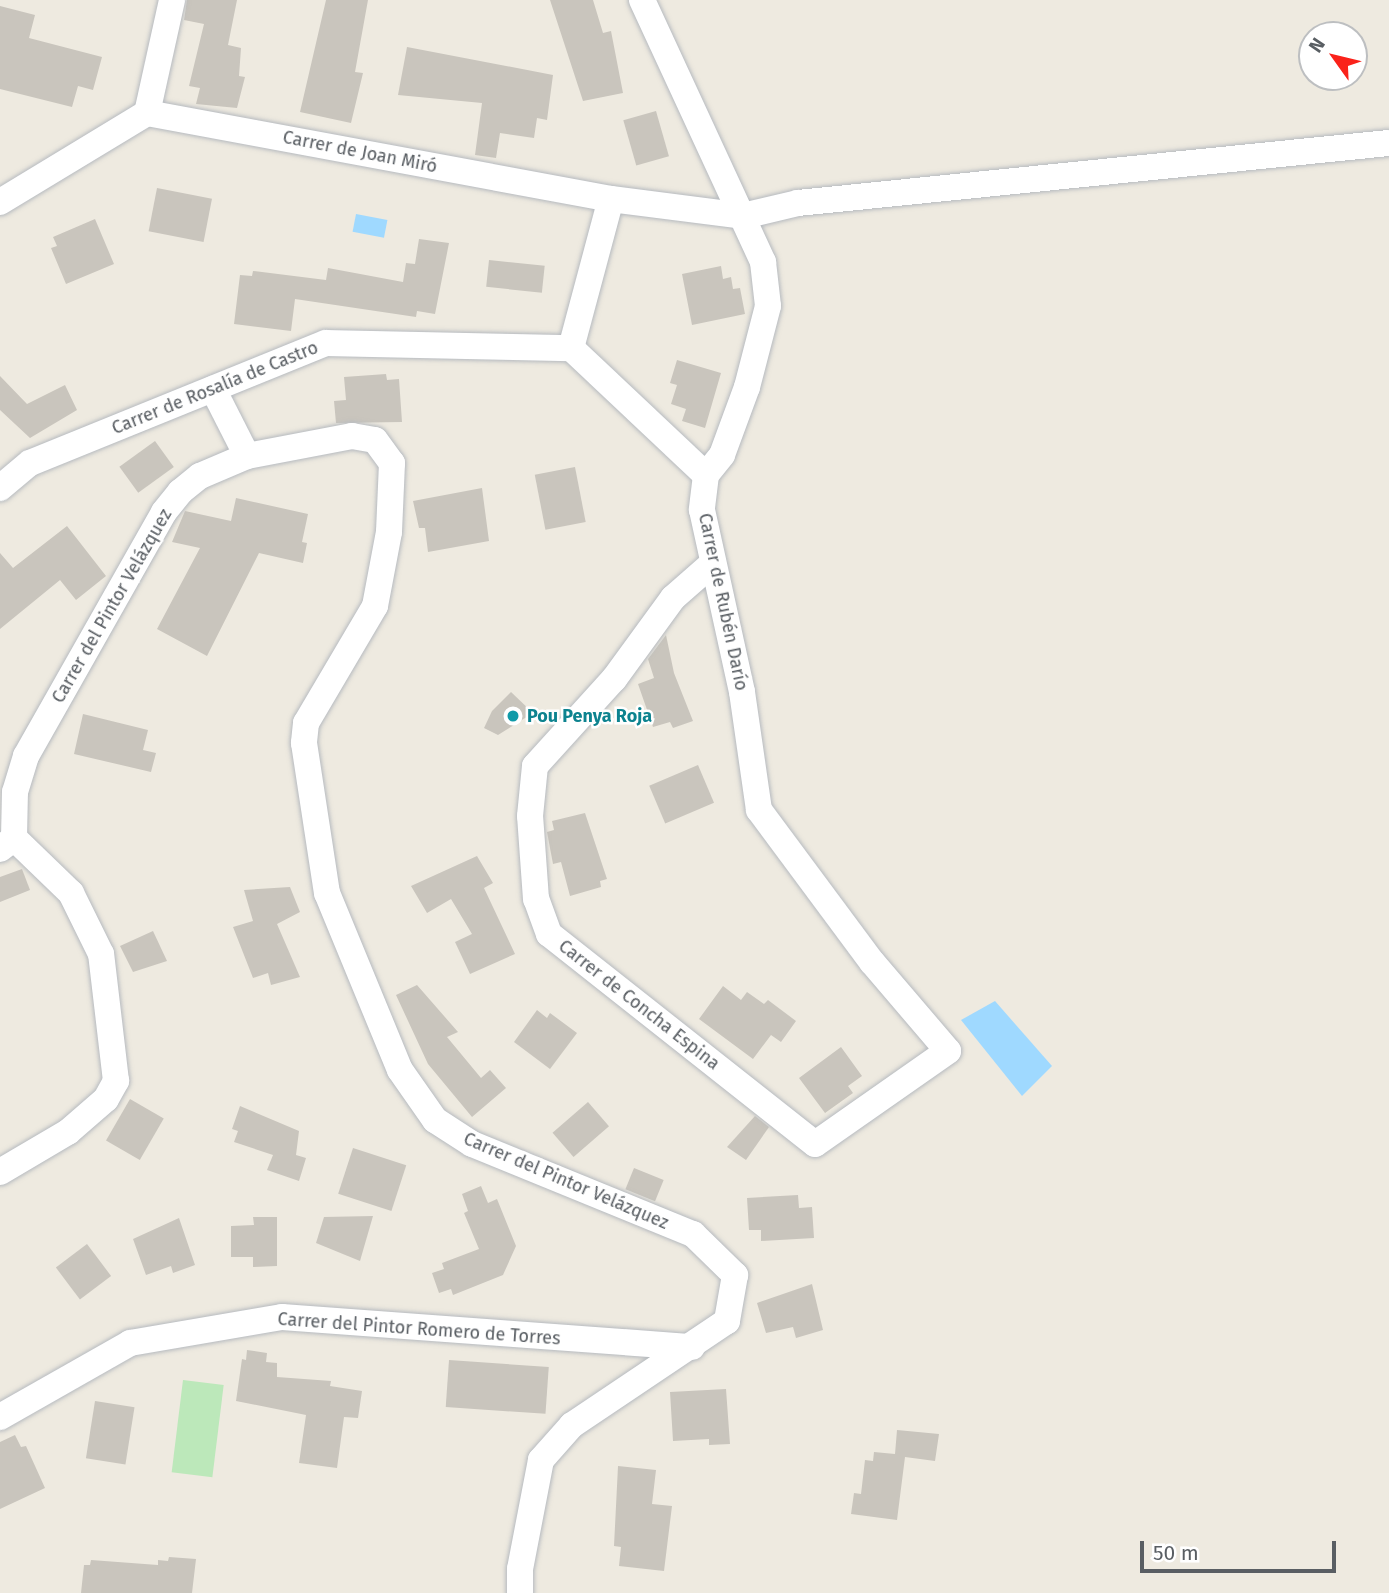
<!DOCTYPE html>
<html>
<head>
<meta charset="utf-8">
<style>
	body { margin:0 }
	#map { position:relative; width:1389px; height:1593px; overflow:hidden; background:#eeeae0; font-family:"Fira Sans",sans-serif }
	div>[style] { position:absolute }
	[style*='--x'] { left:calc(var(--x)*1px); top:calc(var(--y)*1px); width:calc(var(--w)*1px); rotate:calc(var(--a)*1deg) }
	.green>* { inset:0; background:#bce8ba; transform-origin:0 0 }
	.water>* { inset:0; background:#9fd9ff; transform-origin:0 0 }
	.building>* { inset:0; background:#c9c5bd; transform-origin:0 0 }
	.roads { filter:drop-shadow(0 0 2px #b6babf) drop-shadow(0 0 2px #b6babf) }
	.minor>* { height:26px; margin:-13px; padding:0 13px; transform-origin:13px; border-radius:13px; background:#fff }
	.dots>* { width:19px; height:19px; translate:-50% -50%; box-sizing:border-box; border:4px solid #fff; border-radius:50% }
	span { translate:-50% -50%; white-space:nowrap; text-align:center; line-height:1.15; -webkit-text-stroke:5px #fff; paint-order:stroke }
	.street-label { font-size:18px; color:#595e63 }
	.culture-label { font-size:18px; color:#0d838f; font-weight:700 }
	.left { translate:0 -50%; text-align:left }
	.north { position:absolute; left:1298px; top:21px; width:70px; height:70px; box-sizing:border-box; background:#fff; border:2px solid #bdbfc1; border-radius:50%; rotate:304deg; font-size:19px; font-weight:700; line-height:28px; text-align:center; color:#595e63 }
	.north::after { content:''; display:block; margin:auto; width:24px; height:32px; background:#fa221a; clip-path:polygon(50% 0,100% 100%,50% 72%,0 100%) }
	.scale { position:absolute; left:1140px; top:1541px; width:196px; height:32px; box-sizing:border-box; border:4px solid #595e63; border-top:0; padding-left:9px; font-size:21px; line-height:24px; white-space:nowrap; color:#595e63; -webkit-text-stroke:5px #fff; paint-order:stroke }
</style>
</head>
<body>
<div id="map">
	<div class="green">
		<div style="left:183px;top:1380px;width:41px;height:93px;rotate:7deg"></div>
	</div>
	<div class="water">
		<div style="left:356px;top:214px;width:32px;height:18px;rotate:11deg"></div>
		<div style="clip-path:polygon(995px 1001px,1052px 1066px,1022px 1096px,961px 1020px)"></div>
	</div>
	<div class="building">
		<div style="clip-path:polygon(187px 0,237px 0,228px 45px,241px 48px,239px 76px,245px 77px,237px 108px,196px 104px,200px 88px,189px 86px,204px 24px,184px 20px)"></div>
		<div style="clip-path:polygon(326px 0,368px 0,355px 72px,363px 73px,351px 123px,300px 112px)"></div>
		<div style="clip-path:polygon(550px 0,593px 0,603px 33px,611px 31px,623px 93px,583px 101px)"></div>
		<div style="clip-path:polygon(0 6px,35px 15px,29px 38px,102px 57px,93px 90px,78px 86px,72px 107px,0 89px)"></div>
		<div style="clip-path:polygon(407px 47px,553px 75px,547px 120px,537px 118px,534px 138px,500px 133px,496px 158px,475px 155px,482px 103px,398px 95px)"></div>
		<div style="left:656px;top:111px;width:47px;height:34px;rotate:74deg"></div>
		<div style="left:157px;top:188px;width:56px;height:44px;rotate:11deg"></div>
		<div style="clip-path:polygon(95px 219px,114px 264px,66px 284px,51px 248px,57px 246px,53px 237px)"></div>
		<div style="clip-path:polygon(419px 239px,449px 243px,435px 314px,417px 311px,416px 317px,295px 299px,291px 331px,234px 324px,240px 275px,252px 276px,253px 271px,326px 280px,328px 268px,403px 282px,406px 263px,415px 264px)"></div>
		<div style="left:489px;top:260px;width:56px;height:27px;rotate:6deg"></div>
		<div style="clip-path:polygon(721px 266px,723px 279px,731px 277px,733px 289px,740px 288px,745px 314px,692px 325px,682px 274px)"></div>
		<div style="clip-path:polygon(677px 360px,721px 373px,705px 428px,682px 421px,686px 409px,671px 404px,677px 385px,670px 383px)"></div>
		<div style="clip-path:polygon(386px 374px,387px 380px,399px 379px,402px 422px,336px 423px,334px 401px,346px 400px,344px 377px)"></div>
		<div style="clip-path:polygon(0 376px,27px 404px,65px 385px,77px 410px,30px 438px,0 410px)"></div>
		<div style="left:155px;top:441px;width:32px;height:44px;rotate:54deg"></div>
		<div style="left:575px;top:467px;width:56px;height:41px;rotate:79deg"></div>
		<div style="clip-path:polygon(482px 488px,489px 541px,428px 552px,425px 528px,419px 528px,413px 501px)"></div>
		<div style="clip-path:polygon(236px 498px,308px 514px,302px 542px,307px 543px,303px 563px,259px 553px,207px 656px,157px 629px,200px 548px,172px 542px,185px 511px,231px 521px)"></div>
		<div style="clip-path:polygon(67px 526px,106px 576px,76px 600px,60px 580px,0 629px,0 553px,13px 568px)"></div>
		<div style="clip-path:polygon(666px 635px,674px 673px,693px 721px,673px 728px,670px 722px,653px 727px,638px 684px,654px 678px,648px 659px)"></div>
		<div style="clip-path:polygon(511px 692px,533px 713px,498px 735px,484px 728px,492px 711px)"></div>
		<div style="clip-path:polygon(83px 714px,148px 730px,143px 750px,156px 753px,151px 772px,74px 754px)"></div>
		<div style="left:698px;top:765px;width:41px;height:53px;rotate:67deg"></div>
		<div style="clip-path:polygon(585px 813px,607px 879px,600px 881px,601px 887px,570px 896px,561px 862px,553px 864px,547px 832px,554px 830px,552px 821px)"></div>
		<div style="clip-path:polygon(477px 856px,493px 883px,484px 888px,515px 954px,470px 974px,455px 942px,472px 934px,451px 899px,427px 913px,411px 886px)"></div>
		<div style="clip-path:polygon(22px 869px,30px 890px,0 902px,0 877px)"></div>
		<div style="clip-path:polygon(290px 887px,300px 912px,277px 924px,300px 977px,271px 985px,268px 973px,253px 978px,233px 927px,253px 921px,244px 890px)"></div>
		<div style="clip-path:polygon(153px 931px,167px 961px,133px 972px,120px 946px)"></div>
		<div style="clip-path:polygon(417px 985px,458px 1032px,447px 1037px,481px 1078px,490px 1070px,506px 1088px,472px 1117px,428px 1064px,396px 995px)"></div>
		<div style="clip-path:polygon(723px 986px,741px 1000px,747px 992px,764px 1004px,768px 1000px,796px 1021px,781px 1042px,771px 1035px,753px 1059px,699px 1019px)"></div>
		<div style="clip-path:polygon(537px 1010px,547px 1018px,550px 1013px,577px 1033px,550px 1069px,514px 1042px)"></div>
		<div style="clip-path:polygon(841px 1047px,862px 1076px,848px 1086px,853px 1093px,825px 1113px,799px 1078px)"></div>
		<div style="left:130px;top:1099px;width:39px;height:48px;rotate:30deg"></div>
		<div style="left:588px;top:1102px;width:32px;height:47px;rotate:49deg"></div>
		<div style="clip-path:polygon(240px 1106px,299px 1131px,296px 1155px,306px 1158px,299px 1181px,267px 1170px,273px 1155px,234px 1142px,238px 1131px,232px 1129px)"></div>
		<div style="clip-path:polygon(755px 1116px,769px 1127px,746px 1160px,727px 1147px)"></div>
		<div style="left:353px;top:1148px;width:56px;height:48px;rotate:18deg"></div>
		<div style="left:634px;top:1168px;width:32px;height:23px;rotate:22deg"></div>
		<div style="clip-path:polygon(481px 1186px,488px 1203px,497px 1199px,516px 1246px,503px 1275px,453px 1295px,451px 1289px,439px 1293px,432px 1273px,444px 1269px,442px 1263px,479px 1249px,464px 1213px,468px 1211px,462px 1194px)"></div>
		<div style="clip-path:polygon(798px 1195px,799px 1208px,812px 1207px,814px 1238px,761px 1241px,761px 1230px,749px 1230px,747px 1198px)"></div>
		<div style="clip-path:polygon(373px 1216px,360px 1261px,316px 1243px,324px 1217px)"></div>
		<div style="clip-path:polygon(253px 1217px,277px 1217px,277px 1266px,253px 1267px,253px 1257px,231px 1257px,231px 1226px,254px 1225px)"></div>
		<div style="clip-path:polygon(179px 1218px,195px 1265px,173px 1273px,171px 1266px,146px 1275px,133px 1239px)"></div>
		<div style="left:87px;top:1244px;width:40px;height:39px;rotate:53deg"></div>
		<div style="clip-path:polygon(812px 1284px,823px 1330px,796px 1338px,793px 1327px,766px 1333px,757px 1303px)"></div>
		<div style="clip-path:polygon(247px 1350px,267px 1353px,266px 1362px,277px 1363px,277px 1377px,331px 1381px,330px 1386px,362px 1391px,358px 1418px,344px 1417px,337px 1468px,299px 1463px,306px 1415px,236px 1401px,242px 1359px,246px 1360px)"></div>
		<div style="left:449px;top:1360px;width:100px;height:47px;rotate:4deg"></div>
		<div style="clip-path:polygon(726px 1389px,730px 1444px,709px 1445px,709px 1439px,673px 1441px,670px 1392px)"></div>
		<div style="left:95px;top:1401px;width:40px;height:58px;rotate:9deg"></div>
		<div style="clip-path:polygon(897px 1430px,939px 1434px,935px 1461px,905px 1457px,897px 1520px,851px 1514px,854px 1493px,861px 1494px,865px 1460px,873px 1461px,874px 1452px,895px 1454px)"></div>
		<div style="clip-path:polygon(15px 1435px,21px 1447px,26px 1446px,45px 1488px,0 1509px,0 1442px)"></div>
		<div style="clip-path:polygon(618px 1466px,656px 1470px,652px 1504px,672px 1506px,664px 1571px,619px 1566px,621px 1547px,614px 1546px)"></div>
		<div style="clip-path:polygon(169px 1557px,196px 1559px,192px 1593px,81px 1593px,84px 1565px,90px 1565px,91px 1560px,158px 1565px,158px 1560px,168px 1561px)"></div>
	</div>
	<div class="roads">
		<div class="minor">
			<div style="--x:642;--y:0;--w:289;--a:65.2"></div>
			<div style="--x:763;--y:262;--w:44;--a:83.5"></div>
			<div style="--x:768;--y:306;--w:84;--a:104.5"></div>
			<div style="--x:747;--y:387;--w:72;--a:110.2"></div>
			<div style="--x:722;--y:455;--w:26;--a:129"></div>
			<div style="--x:706;--y:475;--w:35;--a:97"></div>
			<div style="--x:702;--y:510;--w:186;--a:77.6"></div>
			<div style="--x:742;--y:692;--w:119;--a:81.8"></div>
			<div style="--x:759;--y:810;--w:189;--a:53.4"></div>
			<div style="--x:872;--y:962;--w:117;--a:49.5"></div>
			<div style="--x:948;--y:1051;--w:162;--a:145"></div>
			<div style="--x:815;--y:1144;--w:339;--a:-141.7"></div>
			<div style="--x:549;--y:934;--w:37;--a:-110"></div>
			<div style="--x:536;--y:899;--w:83;--a:-94.1"></div>
			<div style="--x:530;--y:816;--w:50;--a:-84.3"></div>
			<div style="--x:535;--y:766;--w:118;--a:-47.8"></div>
			<div style="--x:614;--y:679;--w:100;--a:-53.9"></div>
			<div style="--x:673;--y:598;--w:53;--a:-41.2"></div>
			<div style="--x:147;--y:113;--w:116;--a:-77.5"></div>
			<div style="--x:0;--y:202;--w:172;--a:-31.2"></div>
			<div style="--x:147;--y:113;--w:472;--a:10.5"></div>
			<div style="--x:611;--y:199;--w:133;--a:7.3"></div>
			<div style="--x:743;--y:216;--w:57;--a:-13.3"></div>
			<div style="--x:798;--y:203;--w:594;--a:-5.8"></div>
			<div style="--x:571;--y:348;--w:154;--a:-75"></div>
			<div style="--x:213;--y:389;--w:75;--a:63.1"></div>
			<div style="--x:0;--y:488;--w:39;--a:-40"></div>
			<div style="--x:30;--y:463;--w:319;--a:-22.1"></div>
			<div style="--x:326;--y:343;--w:245;--a:1.2"></div>
			<div style="--x:571;--y:348;--w:185;--a:43.3"></div>
			<div style="--x:0;--y:849;--w:18;--a:-38"></div>
			<div style="--x:14;--y:838;--w:46;--a:-88.8"></div>
			<div style="--x:15;--y:792;--w:38;--a:-73"></div>
			<div style="--x:26;--y:756;--w:280;--a:-60.5"></div>
			<div style="--x:164;--y:512;--w:26;--a:-51"></div>
			<div style="--x:180;--y:492;--w:26;--a:-39"></div>
			<div style="--x:200;--y:476;--w:51;--a:-23.1"></div>
			<div style="--x:247;--y:456;--w:107;--a:-10.8"></div>
			<div style="--x:352;--y:436;--w:23;--a:10"></div>
			<div style="--x:375;--y:440;--w:29;--a:54"></div>
			<div style="--x:392;--y:463;--w:69;--a:92.5"></div>
			<div style="--x:389;--y:532;--w:75;--a:100.7"></div>
			<div style="--x:375;--y:606;--w:136;--a:120.5"></div>
			<div style="--x:306;--y:723;--w:20;--a:96"></div>
			<div style="--x:304;--y:743;--w:152;--a:81.3"></div>
			<div style="--x:327;--y:893;--w:191;--a:67.6"></div>
			<div style="--x:400;--y:1070;--w:61;--a:55"></div>
			<div style="--x:435;--y:1120;--w:44;--a:33"></div>
			<div style="--x:472;--y:1144;--w:239;--a:22.2"></div>
			<div style="--x:693;--y:1234;--w:59;--a:44.3"></div>
			<div style="--x:735;--y:1275;--w:47;--a:99.9"></div>
			<div style="--x:727;--y:1321;--w:187;--a:146.1"></div>
			<div style="--x:572;--y:1425;--w:47;--a:131.5"></div>
			<div style="--x:541;--y:1460;--w:111;--a:100.9"></div>
			<div style="--x:520;--y:1569;--w:24;--a:90"></div>
			<div style="--x:0;--y:1172;--w:79;--a:-30.5"></div>
			<div style="--x:68;--y:1132;--w:50;--a:-41"></div>
			<div style="--x:106;--y:1099;--w:21;--a:-61"></div>
			<div style="--x:116;--y:1081;--w:128;--a:-96.7"></div>
			<div style="--x:101;--y:954;--w:68;--a:-116.2"></div>
			<div style="--x:71;--y:893;--w:79;--a:-136"></div>
			<div style="--x:0;--y:1417;--w:150;--a:-29.6"></div>
			<div style="--x:130;--y:1343;--w:154;--a:-9.7"></div>
			<div style="--x:282;--y:1317;--w:411;--a:4.2"></div>
		</div>
	</div>
	<div class="dots">
		<div style="left:513px;top:716px;background:#0f9aa8"></div>
	</div>
	<div class="street-label">
		<span style="left:360px;top:152px;rotate:11deg">Carrer de Joan Miró</span>
		<span style="left:215px;top:388px;rotate:-22deg">Carrer de Rosalía de Castro</span>
		<span style="left:723px;top:602px;rotate:78deg">Carrer de Rubén Darío</span>
		<span style="left:112px;top:606px;rotate:-60deg">Carrer del Pintor Velázquez</span>
		<span style="left:639px;top:1005px;rotate:38deg">Carrer de Concha Espina</span>
		<span style="left:566px;top:1181px;rotate:23deg">Carrer del Pintor Velázquez</span>
		<span style="left:419px;top:1329px;rotate:4deg">Carrer del Pintor Romero de Torres</span>
	</div>
	<div class="culture-label">
		<span class="left" style="left:527px;top:716px">Pou Penya Roja</span>
	</div>
	<div class="north">N</div>
	<div class="scale">50 m</div>
</div>
</body>
</html>
